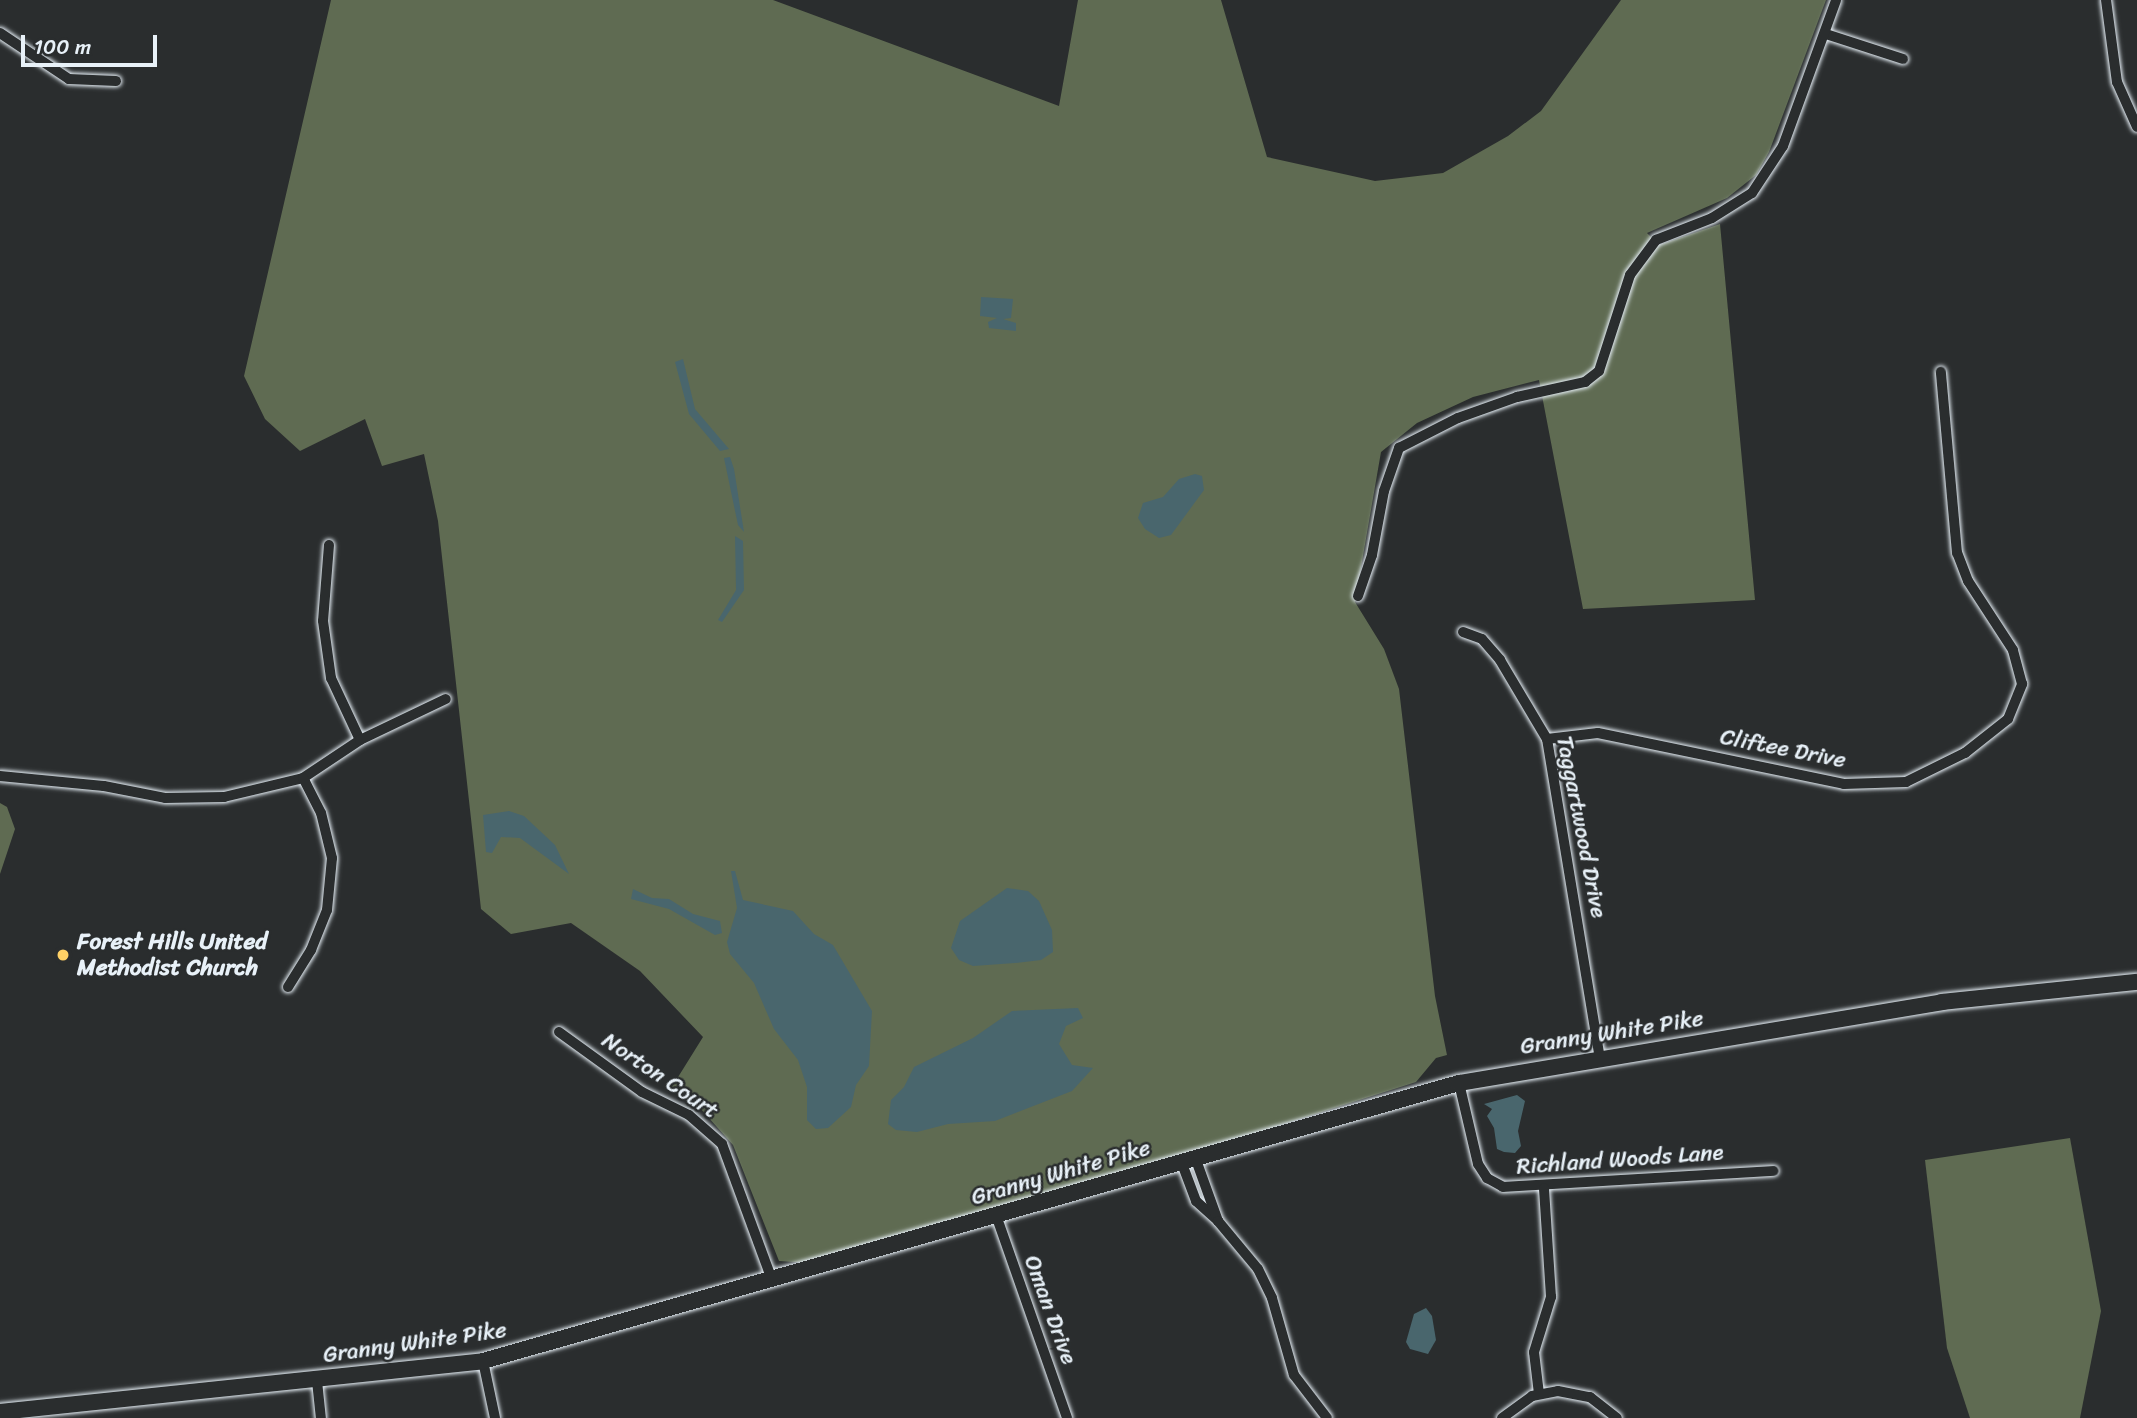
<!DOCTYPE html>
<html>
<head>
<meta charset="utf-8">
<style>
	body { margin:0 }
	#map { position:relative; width:2137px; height:1418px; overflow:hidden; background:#2a2d2e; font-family:Sriracha,sans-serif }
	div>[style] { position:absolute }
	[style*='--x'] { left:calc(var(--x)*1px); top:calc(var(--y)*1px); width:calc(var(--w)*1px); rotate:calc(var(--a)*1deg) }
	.green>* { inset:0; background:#5f6b52 }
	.water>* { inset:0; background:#49666d }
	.roads { filter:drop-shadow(0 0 2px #e8f1f8) drop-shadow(0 0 2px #e8f1f8) }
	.street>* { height:10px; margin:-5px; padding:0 5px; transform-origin:5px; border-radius:5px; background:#2a2d2e }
	.secondary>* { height:16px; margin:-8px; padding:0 8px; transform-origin:8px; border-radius:8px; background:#2a2d2e }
	.dots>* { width:19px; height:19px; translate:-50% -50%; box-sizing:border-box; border:4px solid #2a2d2e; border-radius:50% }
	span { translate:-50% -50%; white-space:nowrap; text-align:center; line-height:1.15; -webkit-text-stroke:5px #2a2d2e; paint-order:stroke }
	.street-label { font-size:23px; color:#e8f1f8 }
	.poi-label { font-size:23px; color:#e8f1f8; font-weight:700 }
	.left { translate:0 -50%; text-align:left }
	.scale { position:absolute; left:21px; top:35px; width:136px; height:32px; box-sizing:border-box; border:4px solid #e8f1f8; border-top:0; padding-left:9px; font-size:21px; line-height:24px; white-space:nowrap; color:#e8f1f8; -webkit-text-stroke:5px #2a2d2e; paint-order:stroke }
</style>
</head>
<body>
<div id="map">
	<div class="green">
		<div style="clip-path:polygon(331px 0,773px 0,1059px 106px,1078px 0,1221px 0,1267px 157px,1375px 181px,1443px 173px,1508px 136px,1541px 111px,1621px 0,1826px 0,1769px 152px,1756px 175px,1727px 198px,1647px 233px,1659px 245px,1720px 224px,1755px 600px,1583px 609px,1539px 380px,1473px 397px,1417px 423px,1381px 452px,1355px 602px,1384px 649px,1399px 689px,1435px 996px,1447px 1055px,1436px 1058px,1416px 1082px,1231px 1141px,809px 1263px,779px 1261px,733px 1145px,700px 1108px,670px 1090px,703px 1037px,640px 971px,571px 923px,511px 934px,481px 909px,438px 521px,424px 454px,382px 466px,365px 419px,300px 451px,265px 419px,244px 376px)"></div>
		<div style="clip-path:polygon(0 803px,7px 807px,15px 829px,0 874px)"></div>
		<div style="clip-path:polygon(2070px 1138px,2101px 1311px,2080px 1418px,1970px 1418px,1947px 1348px,1925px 1160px)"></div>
	</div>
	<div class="water">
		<div style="clip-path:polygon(981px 297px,1013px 299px,1011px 318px,1003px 319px,1016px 323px,1016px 331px,989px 328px,988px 322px,997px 318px,980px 316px)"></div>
		<div style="clip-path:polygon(683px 359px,695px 409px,729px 449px,720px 451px,689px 414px,675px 362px)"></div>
		<div style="clip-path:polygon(730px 457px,734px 469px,744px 532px,738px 525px,724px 458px)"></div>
		<div style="clip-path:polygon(1195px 474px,1202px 476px,1204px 490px,1171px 535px,1159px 538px,1145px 529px,1138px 518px,1143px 503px,1163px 497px,1179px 479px)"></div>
		<div style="clip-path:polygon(735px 536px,743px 541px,744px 590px,722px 622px,718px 620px,736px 590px)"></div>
		<div style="clip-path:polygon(509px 811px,524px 816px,555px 845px,569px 874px,520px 838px,501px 837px,492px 853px,486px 852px,483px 815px)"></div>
		<div style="clip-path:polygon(731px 871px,735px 871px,743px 900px,793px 911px,814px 934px,833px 945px,872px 1011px,869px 1066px,856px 1085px,851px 1107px,828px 1128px,816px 1129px,807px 1120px,807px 1087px,798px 1060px,774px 1029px,754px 983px,730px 954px,727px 942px,737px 908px)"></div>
		<div style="clip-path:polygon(1007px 888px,1028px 891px,1039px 901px,1052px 930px,1053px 952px,1041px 960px,1015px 963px,973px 966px,959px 960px,951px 948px,960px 921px)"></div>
		<div style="clip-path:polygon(633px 889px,652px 898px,669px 899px,693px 914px,720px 921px,722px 933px,715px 935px,669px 909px,631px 899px)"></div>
		<div style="clip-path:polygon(1078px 1008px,1083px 1018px,1066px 1026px,1059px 1044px,1072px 1065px,1093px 1068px,1072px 1091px,995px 1121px,948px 1124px,917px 1132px,896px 1130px,888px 1124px,891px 1100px,904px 1087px,914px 1067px,973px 1038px,1012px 1011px)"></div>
		<div style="clip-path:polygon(1517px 1095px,1525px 1101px,1518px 1131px,1521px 1146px,1515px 1153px,1504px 1152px,1497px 1149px,1494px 1128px,1487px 1116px,1492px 1109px,1484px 1104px)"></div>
		<div style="clip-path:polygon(1426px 1308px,1432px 1316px,1436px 1340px,1428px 1354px,1410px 1349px,1406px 1342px,1414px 1314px)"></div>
	</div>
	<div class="roads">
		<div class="street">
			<div style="--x:2106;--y:0;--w:83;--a:82.4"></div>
			<div style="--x:2117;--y:82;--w:49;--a:66"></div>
			<div style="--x:0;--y:33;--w:83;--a:33.7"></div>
			<div style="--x:69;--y:79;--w:47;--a:2.4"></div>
			<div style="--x:1826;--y:34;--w:81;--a:18"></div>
			<div style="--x:329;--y:545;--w:76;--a:94.5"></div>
			<div style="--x:323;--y:621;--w:58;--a:82"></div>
			<div style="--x:331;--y:678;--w:68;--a:64.9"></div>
			<div style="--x:1358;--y:596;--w:43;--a:-71.1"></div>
			<div style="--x:1372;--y:555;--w:65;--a:-79.4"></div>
			<div style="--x:1384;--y:491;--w:46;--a:-70.8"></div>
			<div style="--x:1399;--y:448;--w:66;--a:-27"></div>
			<div style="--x:1458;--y:418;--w:63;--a:-19.6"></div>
			<div style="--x:1517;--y:397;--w:70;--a:-12.4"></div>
			<div style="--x:1585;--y:382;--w:18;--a:-38"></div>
			<div style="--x:1599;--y:371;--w:101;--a:-72.1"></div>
			<div style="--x:1630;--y:275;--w:44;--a:-53.4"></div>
			<div style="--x:1656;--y:240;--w:60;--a:-21.4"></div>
			<div style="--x:1712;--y:218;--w:47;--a:-32"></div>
			<div style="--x:1752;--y:193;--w:56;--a:-56.6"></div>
			<div style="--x:1783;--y:146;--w:155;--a:-70"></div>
			<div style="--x:1463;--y:632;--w:20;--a:20"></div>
			<div style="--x:1482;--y:639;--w:28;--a:49"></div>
			<div style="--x:1500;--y:660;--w:92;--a:59.3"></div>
			<div style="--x:1547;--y:739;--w:324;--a:80.6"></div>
			<div style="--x:1547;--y:739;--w:51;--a:-6.7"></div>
			<div style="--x:1598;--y:733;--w:251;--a:11.7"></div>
			<div style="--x:1844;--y:784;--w:62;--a:-1.8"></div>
			<div style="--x:1906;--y:782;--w:66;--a:-26.2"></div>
			<div style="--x:1965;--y:753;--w:55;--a:-38.3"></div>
			<div style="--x:2008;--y:719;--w:38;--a:-68"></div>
			<div style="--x:2022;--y:684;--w:35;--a:-105"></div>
			<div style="--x:2013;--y:650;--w:82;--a:-123.1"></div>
			<div style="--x:1968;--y:581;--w:30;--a:-111"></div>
			<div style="--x:1957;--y:553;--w:182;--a:-95.1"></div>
			<div style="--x:0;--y:776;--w:104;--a:5.5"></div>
			<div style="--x:104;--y:786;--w:62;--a:11.1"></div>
			<div style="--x:165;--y:798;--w:59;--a:-1"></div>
			<div style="--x:224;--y:797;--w:81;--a:-13.5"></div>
			<div style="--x:303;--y:778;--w:69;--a:-33.7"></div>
			<div style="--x:360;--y:740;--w:95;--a:-25.5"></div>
			<div style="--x:288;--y:987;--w:44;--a:-58.1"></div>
			<div style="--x:311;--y:950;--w:43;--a:-68.2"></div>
			<div style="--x:327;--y:910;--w:52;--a:-84.5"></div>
			<div style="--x:332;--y:858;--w:46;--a:-103.7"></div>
			<div style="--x:321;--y:813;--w:39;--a:-117"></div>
			<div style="--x:559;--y:1032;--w:102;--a:35.9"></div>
			<div style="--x:642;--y:1092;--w:52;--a:26.1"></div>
			<div style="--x:689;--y:1115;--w:44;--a:41.3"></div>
			<div style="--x:722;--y:1144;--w:145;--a:69.8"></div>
			<div style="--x:1459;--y:1083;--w:83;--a:76.8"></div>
			<div style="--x:1478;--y:1164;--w:17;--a:57"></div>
			<div style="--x:1487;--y:1178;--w:18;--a:29"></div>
			<div style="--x:1503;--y:1187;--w:271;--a:-3.4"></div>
			<div style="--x:1181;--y:1161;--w:43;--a:69.4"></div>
			<div style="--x:1196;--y:1201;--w:30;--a:42"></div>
			<div style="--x:1218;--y:1221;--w:68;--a:-109.8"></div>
			<div style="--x:996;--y:1215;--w:215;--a:70.7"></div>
			<div style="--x:1218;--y:1221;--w:62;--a:50.2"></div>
			<div style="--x:1258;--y:1269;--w:32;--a:64"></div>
			<div style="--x:1272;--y:1298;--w:80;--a:74.1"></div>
			<div style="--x:1294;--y:1375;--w:54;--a:52.5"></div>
			<div style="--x:483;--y:1361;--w:58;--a:78.1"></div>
			<div style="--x:317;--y:1381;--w:37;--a:84"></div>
			<div style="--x:1539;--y:1394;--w:42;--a:-96.8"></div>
			<div style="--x:1534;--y:1352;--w:58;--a:-72.8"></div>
			<div style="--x:1551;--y:1297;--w:109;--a:-93.7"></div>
			<div style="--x:1502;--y:1418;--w:37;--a:-36"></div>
			<div style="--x:1532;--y:1396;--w:26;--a:-11"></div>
			<div style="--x:1558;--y:1391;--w:33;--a:11"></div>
			<div style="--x:1590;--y:1397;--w:34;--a:38"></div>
		</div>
		<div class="secondary">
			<div style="--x:0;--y:1412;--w:486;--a:-6"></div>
			<div style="--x:483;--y:1361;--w:1015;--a:-15.9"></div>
			<div style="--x:1459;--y:1083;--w:490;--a:-9.5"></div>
			<div style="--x:1942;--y:1002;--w:196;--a:-5.9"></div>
		</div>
	</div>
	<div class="dots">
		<div style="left:63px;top:955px;background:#ffd166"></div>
	</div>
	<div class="street-label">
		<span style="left:1783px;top:749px;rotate:11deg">Cliftee Drive</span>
		<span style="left:1581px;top:827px;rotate:79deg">Taggartwood Drive</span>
		<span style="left:1612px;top:1033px;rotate:-9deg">Granny White Pike</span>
		<span style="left:660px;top:1076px;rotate:34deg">Norton Court</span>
		<span style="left:1620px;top:1160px;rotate:-4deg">Richland Woods Lane</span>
		<span style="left:1061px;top:1173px;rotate:-16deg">Granny White Pike</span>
		<span style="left:1050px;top:1310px;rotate:70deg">Oman Drive</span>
		<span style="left:415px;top:1343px;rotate:-8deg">Granny White Pike</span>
	</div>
	<div class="poi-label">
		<span class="left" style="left:77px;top:955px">Forest Hills United<br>Methodist Church</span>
	</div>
	<div class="scale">100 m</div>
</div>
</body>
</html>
